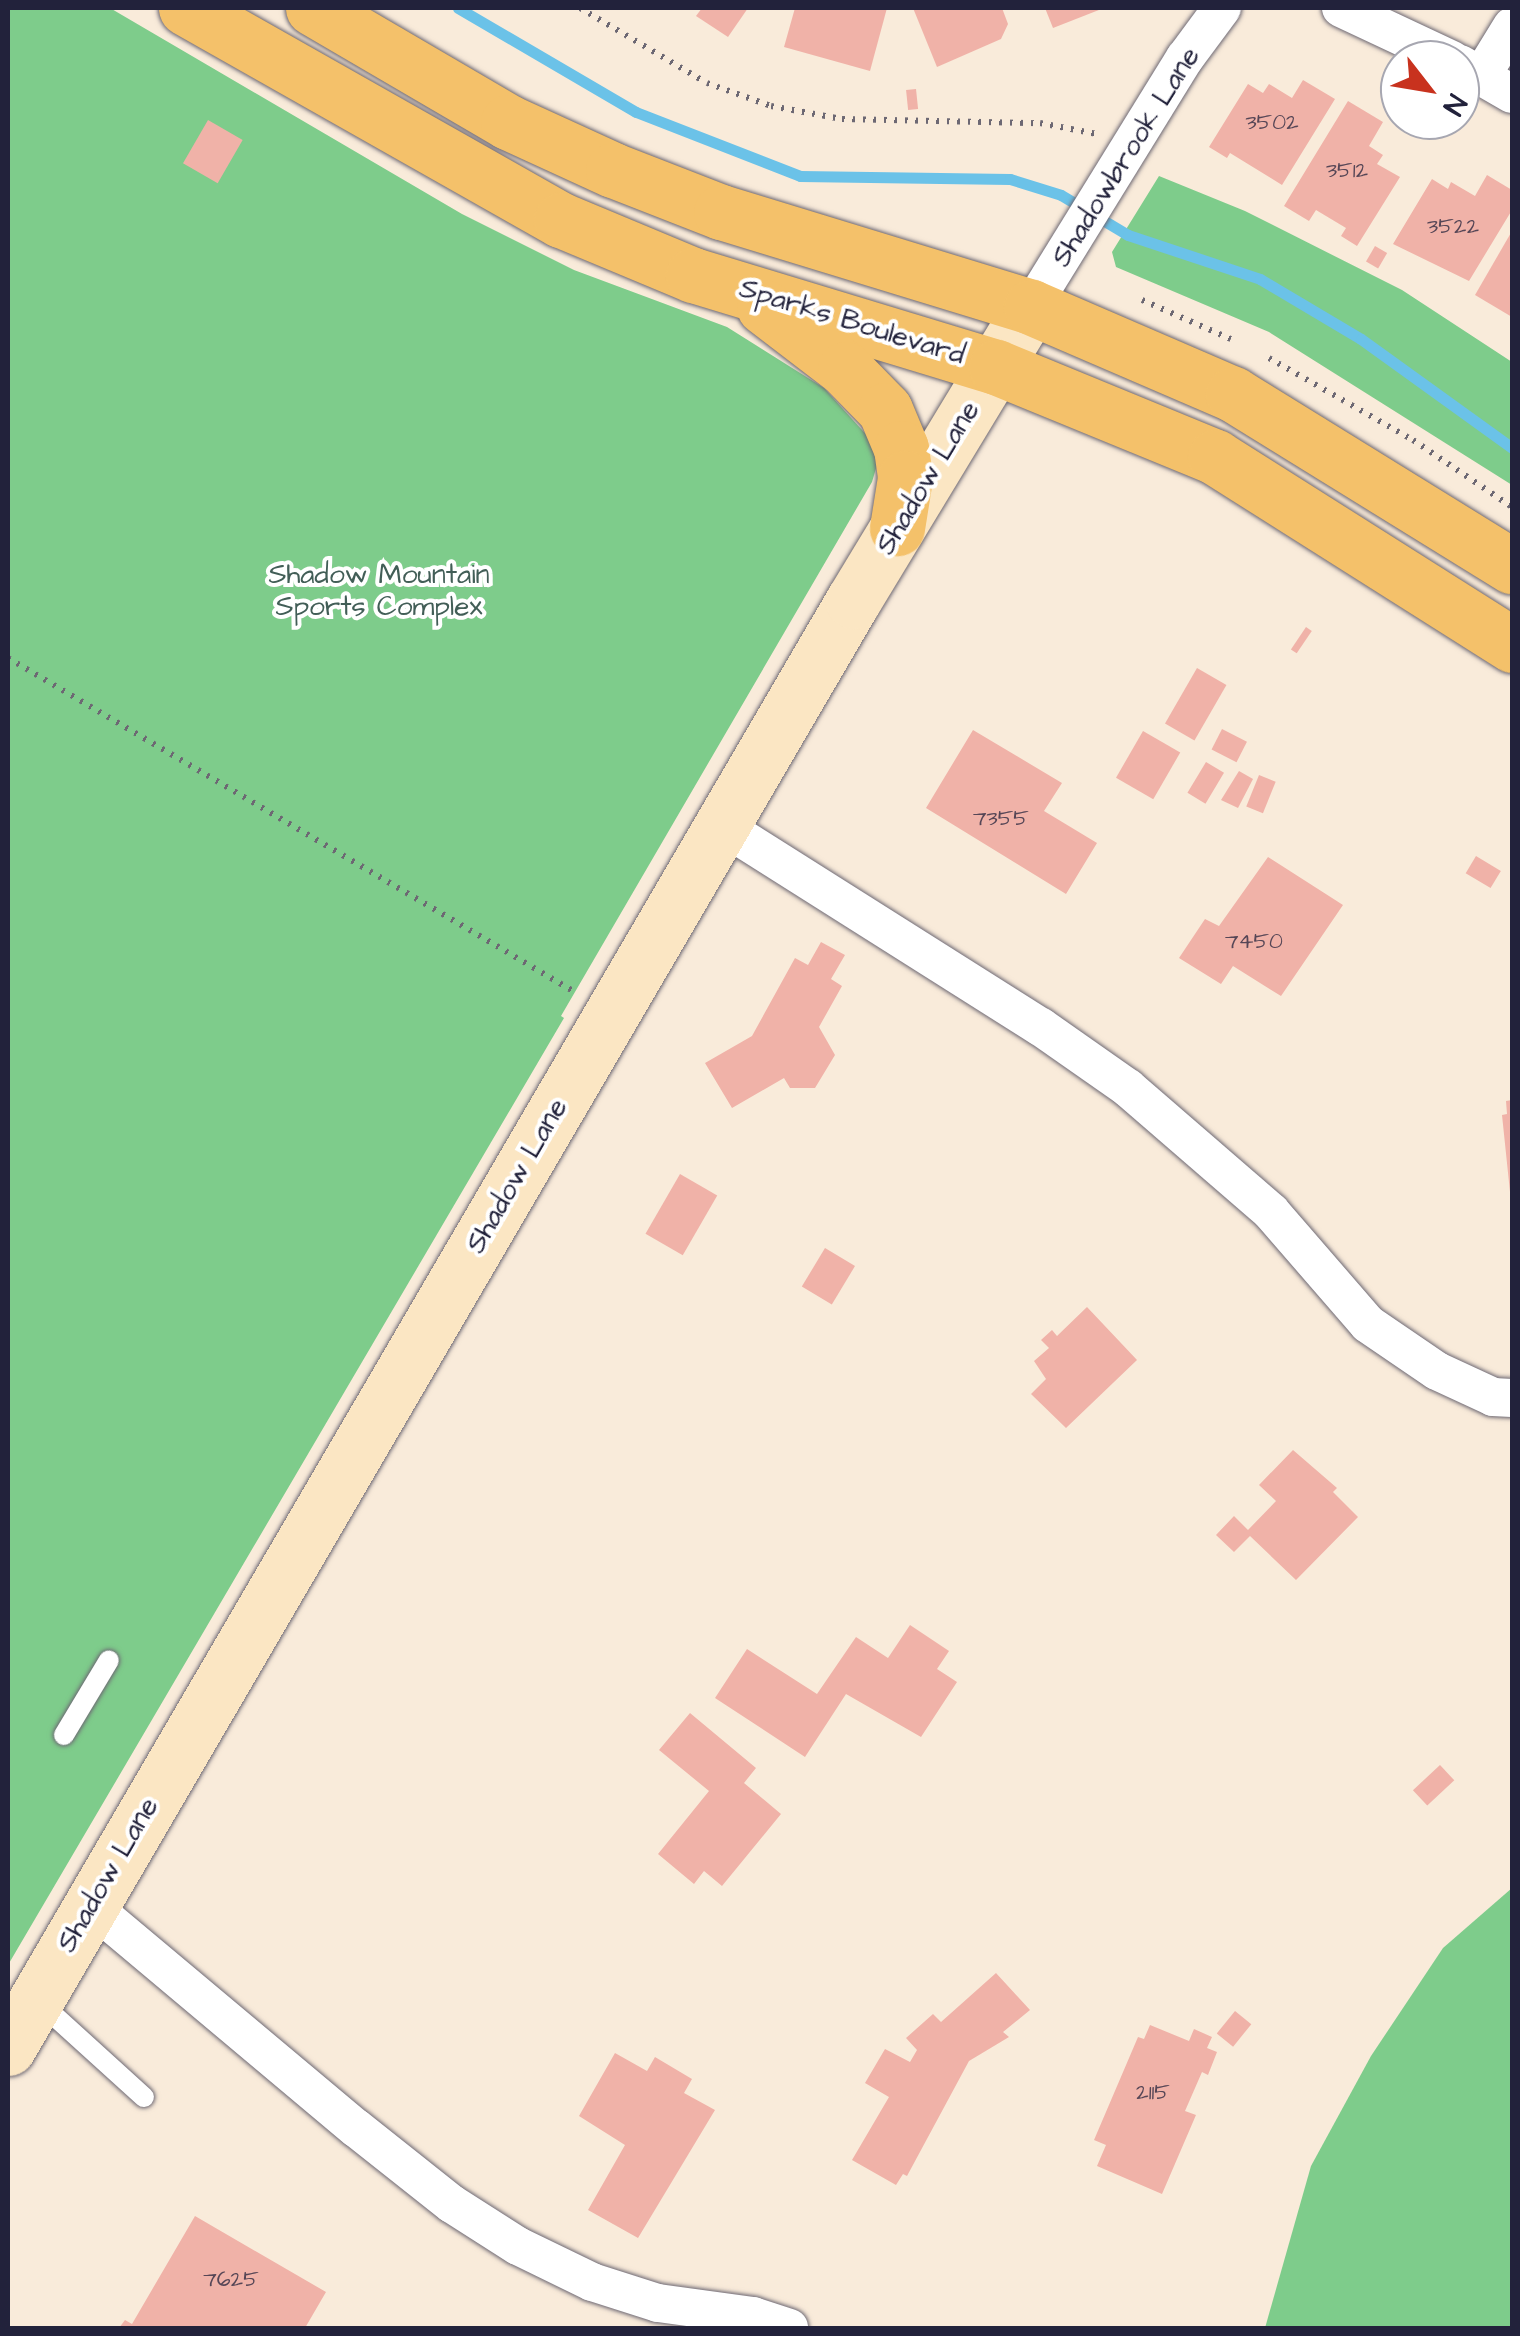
<!DOCTYPE html>
<html>
<head>
<meta charset="utf-8">
<style>
	body { margin:0 }
	#map { position:relative; width:1520px; height:2336px; overflow:hidden; background:#f9ebda; font-family:"Architects Daughter",sans-serif }
	div>[style] { position:absolute }
	[style*='--x'] { left:calc(var(--x)*1px); top:calc(var(--y)*1px); width:calc(var(--w)*1px); rotate:calc(var(--a)*1deg) }
	.green>* { inset:0; background:#7ecc8b }
	.stream>* { height:11px; margin:-5.5px; padding:0 5.5px; transform-origin:5.5px; border-radius:5.5px; background:#6bc2e8 }
	.building>* { inset:0; background:#f0b2a8; transform-origin:0 0 }
	.path>* { height:6px; margin-top:-3px; transform-origin:0; background:repeating-linear-gradient(90deg,#6d6873 0 2.5px,transparent 0 10.5px) }
	.roads { filter:drop-shadow(0 0 2px #6d6873) drop-shadow(0 0 2px #6d6873) }
	.lane>* { height:20px; margin:-10px; padding:0 10px; transform-origin:10px; border-radius:10px; background:#fff }
	.street>* { height:38px; margin:-19px; padding:0 19px; transform-origin:19px; border-radius:19px; background:#fff }
	.secondary>* { height:55px; margin:-27.5px; padding:0 27.5px; transform-origin:27.5px; border-radius:27.5px; background:#fbe6c3 }
	.primary>* { height:55px; margin:-27.5px; padding:0 27.5px; transform-origin:27.5px; border-radius:27.5px; background:#f4c16a }
	span { translate:-50% -50%; white-space:nowrap; text-align:center; line-height:1.15; -webkit-text-stroke:8px #fff; paint-order:stroke }
	.number-label { font-size:22px; color:#564656 }
	.number-label span { -webkit-text-stroke-width:0 }
	.street-label { font-size:28px; color:#22223b }
	.park-label { font-size:28px; color:#425e57 }
	.frame { position:absolute; inset:0; border:10px solid #22223b; pointer-events:none }
	.north { position:absolute; left:1380px; top:40px; width:100px; height:100px; box-sizing:border-box; background:#fff; border:2px solid #a7a7b1; border-radius:50%; rotate:121deg; font-size:28px; font-weight:700; line-height:40px; text-align:center; color:#22223b }
	.north::after { content:''; display:block; margin:auto; width:35px; height:45px; background:#c8321e; clip-path:polygon(50% 0,100% 100%,50% 72%,0 100%) }
</style>
</head>
<body>
<div id="map">
	<div class="green">
		<div style="clip-path:polygon(8px 8px,110px 8px,462px 214px,574px 270px,727px 327px,824px 388px,872px 441px,877px 465px,872px 482px,561px 1016px,564px 1018px,8px 1965px)"></div>
		<div style="clip-path:polygon(1159px 176px,1245px 211px,1402px 290px,1512px 362px,1512px 485px,1269px 332px,1116px 267px,1112px 252px)"></div>
		<div style="clip-path:polygon(1512px 1888px,1512px 2328px,1265px 2328px,1311px 2166px,1371px 2056px,1443px 1948px)"></div>
	</div>
	<div class="stream">
		<div style="--x:458;--y:8;--w:206;--a:30.3"></div>
		<div style="--x:636;--y:112;--w:176;--a:21.3"></div>
		<div style="--x:800;--y:176;--w:210;--a:0.8"></div>
		<div style="--x:1010;--y:179;--w:53;--a:17.4"></div>
		<div style="--x:1061;--y:195;--w:78;--a:30.8"></div>
		<div style="--x:1128;--y:235;--w:139;--a:18.4"></div>
		<div style="--x:1260;--y:279;--w:117;--a:30.7"></div>
		<div style="--x:1361;--y:339;--w:186;--a:35.8"></div>
	</div>
	<div class="building">
		<div style="clip-path:polygon(702px 8px,748px 8px,728px 37px,696px 16px)"></div>
		<div style="clip-path:polygon(795px 8px,887px 8px,870px 71px,784px 47px)"></div>
		<div style="clip-path:polygon(913px 8px,1002px 8px,1008px 24px,1001px 39px,937px 67px)"></div>
		<div style="clip-path:polygon(1045px 8px,1104px 8px,1053px 28px)"></div>
		<div style="clip-path:polygon(1303px 80px,1335px 99px,1282px 185px,1230px 153px,1227px 158px,1209px 147px,1248px 84px,1263px 93px,1269px 84px,1292px 98px)"></div>
		<div style="left:916px;top:89px;width:20px;height:10px;rotate:84deg"></div>
		<div style="clip-path:polygon(1348px 101px,1383px 122px,1369px 146px,1383px 155px,1377px 164px,1400px 177px,1357px 246px,1341px 236px,1346px 228px,1316px 210px,1309px 221px,1284px 206px)"></div>
		<div style="left:208px;top:120px;width:40px;height:50px;rotate:30deg"></div>
		<div style="clip-path:polygon(1487px 175px,1512px 190px,1512px 210px,1469px 281px,1393px 244px,1432px 179px,1448px 189px,1451px 182px,1475px 196px)"></div>
		<div style="clip-path:polygon(1512px 231px,1512px 317px,1475px 295px)"></div>
		<div style="left:1375px;top:246px;width:14px;height:18px;rotate:30deg"></div>
		<div style="left:1306px;top:627px;width:7px;height:27px;rotate:34deg"></div>
		<div style="left:1197px;top:668px;width:34px;height:64px;rotate:30deg"></div>
		<div style="left:1222px;top:729px;width:28px;height:23px;rotate:27deg"></div>
		<div style="clip-path:polygon(973px 730px,1062px 783px,1044px 811px,1097px 843px,1066px 894px,926px 808px)"></div>
		<div style="left:1143px;top:731px;width:43px;height:54px;rotate:30deg"></div>
		<div style="left:1206px;top:762px;width:21px;height:36px;rotate:31deg"></div>
		<div style="clip-path:polygon(1239px 771px,1253px 779px,1238px 808px,1221px 800px)"></div>
		<div style="left:1259px;top:775px;width:18px;height:34px;rotate:22deg"></div>
		<div style="left:1476px;top:856px;width:29px;height:20px;rotate:31deg"></div>
		<div style="clip-path:polygon(1268px 857px,1343px 905px,1281px 996px,1233px 966px,1221px 984px,1179px 958px,1205px 919px,1219px 926px)"></div>
		<div style="clip-path:polygon(821px 942px,845px 955px,831px 979px,842px 986px,819px 1027px,835px 1055px,815px 1088px,790px 1088px,784px 1078px,732px 1108px,705px 1063px,752px 1036px,795px 958px,808px 965px)"></div>
		<div style="clip-path:polygon(1512px 1100px,1512px 1192px,1510px 1192px,1502px 1115px,1507px 1114px,1506px 1101px)"></div>
		<div style="left:680px;top:1174px;width:43px;height:69px;rotate:30deg"></div>
		<div style="left:825px;top:1248px;width:35px;height:45px;rotate:31deg"></div>
		<div style="clip-path:polygon(1087px 1307px,1137px 1360px,1066px 1428px,1031px 1394px,1046px 1379px,1034px 1361px,1049px 1348px,1041px 1340px,1052px 1330px,1057px 1336px)"></div>
		<div style="clip-path:polygon(1293px 1450px,1337px 1488px,1333px 1492px,1358px 1517px,1296px 1580px,1250px 1536px,1234px 1552px,1216px 1535px,1234px 1516px,1248px 1530px,1276px 1501px,1259px 1485px)"></div>
		<div style="clip-path:polygon(910px 1625px,949px 1651px,937px 1669px,957px 1682px,921px 1737px,846px 1694px,805px 1757px,715px 1698px,747px 1649px,817px 1694px,856px 1637px,888px 1658px)"></div>
		<div style="clip-path:polygon(690px 1713px,756px 1768px,744px 1783px,781px 1814px,722px 1886px,704px 1871px,694px 1884px,658px 1854px,709px 1791px,659px 1750px)"></div>
		<div style="left:1440px;top:1765px;width:21px;height:37px;rotate:47deg"></div>
		<div style="clip-path:polygon(996px 1973px,1030px 2010px,1003px 2032px,1009px 2037px,969px 2061px,907px 2176px,903px 2174px,896px 2185px,852px 2160px,889px 2097px,865px 2083px,885px 2049px,910px 2062px,917px 2050px,906px 2038px,933px 2014px,941px 2022px)"></div>
		<div style="left:1235px;top:2011px;width:21px;height:29px;rotate:39deg"></div>
		<div style="clip-path:polygon(1150px 2025px,1189px 2041px,1194px 2029px,1212px 2037px,1207px 2048px,1217px 2052px,1208px 2075px,1202px 2072px,1185px 2111px,1196px 2115px,1162px 2194px,1097px 2166px,1106px 2145px,1094px 2140px,1138px 2037px,1144px 2039px)"></div>
		<div style="clip-path:polygon(615px 2053px,647px 2071px,655px 2057px,692px 2079px,684px 2093px,715px 2110px,638px 2238px,588px 2210px,625px 2145px,579px 2116px)"></div>
		<div style="clip-path:polygon(195px 2216px,326px 2292px,305px 2328px,119px 2328px,125px 2320px,132px 2324px)"></div>
	</div>
	<div class="path">
		<div style="--x:580;--y:8;--w:147;--a:30.6"></div>
		<div style="--x:707;--y:83;--w:68;--a:19.8"></div>
		<div style="--x:771;--y:106;--w:72;--a:10.4"></div>
		<div style="--x:842;--y:119;--w:198;--a:1.2"></div>
		<div style="--x:1040;--y:123;--w:58;--a:10.9"></div>
		<div style="--x:1142;--y:300;--w:97;--a:23.7"></div>
		<div style="--x:1269;--y:358;--w:166;--a:29.7"></div>
		<div style="--x:1413;--y:440;--w:120;--a:34.1"></div>
		<div style="--x:8;--y:658;--w:656;--a:30.51"></div>
	</div>
	<div class="roads">
		<div class="lane">
			<div style="--x:64;--y:1735;--w:87;--a:-59"></div>
			<div style="--x:38;--y:2001;--w:143;--a:42.2"></div>
		</div>
		<div class="street">
			<div style="--x:1341;--y:8;--w:123;--a:25.1"></div>
			<div style="--x:1460;--y:64;--w:60;--a:30"></div>
			<div style="--x:1482;--y:75;--w:57;--a:-58.5"></div>
			<div style="--x:1031;--y:307;--w:293;--a:-58.3"></div>
			<div style="--x:1185;--y:58;--w:62;--a:-53.5"></div>
			<div style="--x:721;--y:825;--w:378;--a:32.3"></div>
			<div style="--x:1041;--y:1027;--w:106;--a:35"></div>
			<div style="--x:1128;--y:1088;--w:189;--a:40.9"></div>
			<div style="--x:1271;--y:1212;--w:148;--a:49.1"></div>
			<div style="--x:1368;--y:1324;--w:83;--a:34.3"></div>
			<div style="--x:1437;--y:1371;--w:62;--a:24.9"></div>
			<div style="--x:1493;--y:1397;--w:19;--a:3"></div>
			<div style="--x:91;--y:1906;--w:346;--a:40"></div>
			<div style="--x:356;--y:2128;--w:122;--a:38.4"></div>
			<div style="--x:452;--y:2204;--w:78;--a:32.5"></div>
			<div style="--x:518;--y:2246;--w:82;--a:25.9"></div>
			<div style="--x:592;--y:2282;--w:69;--a:17.7"></div>
			<div style="--x:658;--y:2303;--w:96;--a:7.8"></div>
			<div style="--x:753;--y:2316;--w:38;--a:18"></div>
		</div>
		<div class="secondary">
			<div style="--x:8;--y:2048;--w:1676;--a:-59.72"></div>
			<div style="--x:853;--y:601;--w:344;--a:-58.8"></div>
		</div>
		<div class="primary">
			<div style="--x:186;--y:8;--w:431;--a:29.5"></div>
			<div style="--x:561;--y:220;--w:143;--a:22.6"></div>
			<div style="--x:693;--y:275;--w:317;--a:16.9"></div>
			<div style="--x:996;--y:367;--w:237;--a:22.3"></div>
			<div style="--x:1215;--y:457;--w:352;--a:32.3"></div>
			<div style="--x:313;--y:8;--w:226;--a:30.3"></div>
			<div style="--x:508;--y:122;--w:115;--a:24.6"></div>
			<div style="--x:613;--y:170;--w:116;--a:21.3"></div>
			<div style="--x:721;--y:212;--w:324;--a:17"></div>
			<div style="--x:1031;--y:307;--w:220;--a:23.3"></div>
			<div style="--x:1233;--y:394;--w:328;--a:31.7"></div>
			<div style="--x:764;--y:307;--w:102;--a:37.4"></div>
			<div style="--x:845;--y:369;--w:57;--a:45.7"></div>
			<div style="--x:885;--y:410;--w:41;--a:67.2"></div>
			<div style="--x:901;--y:448;--w:30;--a:82"></div>
			<div style="--x:905;--y:478;--w:51;--a:99.1"></div>
		</div>
	</div>
	<div class="number-label">
		<span style="left:1272px;top:123px">3502</span>
		<span style="left:1347px;top:171px">3512</span>
		<span style="left:1453px;top:227px">3522</span>
		<span style="left:1001px;top:819px">7355</span>
		<span style="left:1254px;top:942px">7450</span>
		<span style="left:1153px;top:2093px">2115</span>
		<span style="left:231px;top:2280px">7625</span>
	</div>
	<div class="street-label">
		<span style="left:1126px;top:157px;rotate:-58deg">Shadowbrook Lane</span>
		<span style="left:852px;top:322px;rotate:17deg">Sparks Boulevard</span>
		<span style="left:928px;top:478px;rotate:-59deg">Shadow Lane</span>
		<span style="left:517px;top:1176px;rotate:-60deg">Shadow Lane</span>
		<span style="left:108px;top:1875px;rotate:-60deg">Shadow Lane</span>
	</div>
	<div class="park-label">
		<span style="left:379px;top:591px">Shadow Mountain<br>Sports Complex</span>
	</div>
	<div class="frame"></div>
	<div class="north">N</div>
</div>
</body>
</html>
